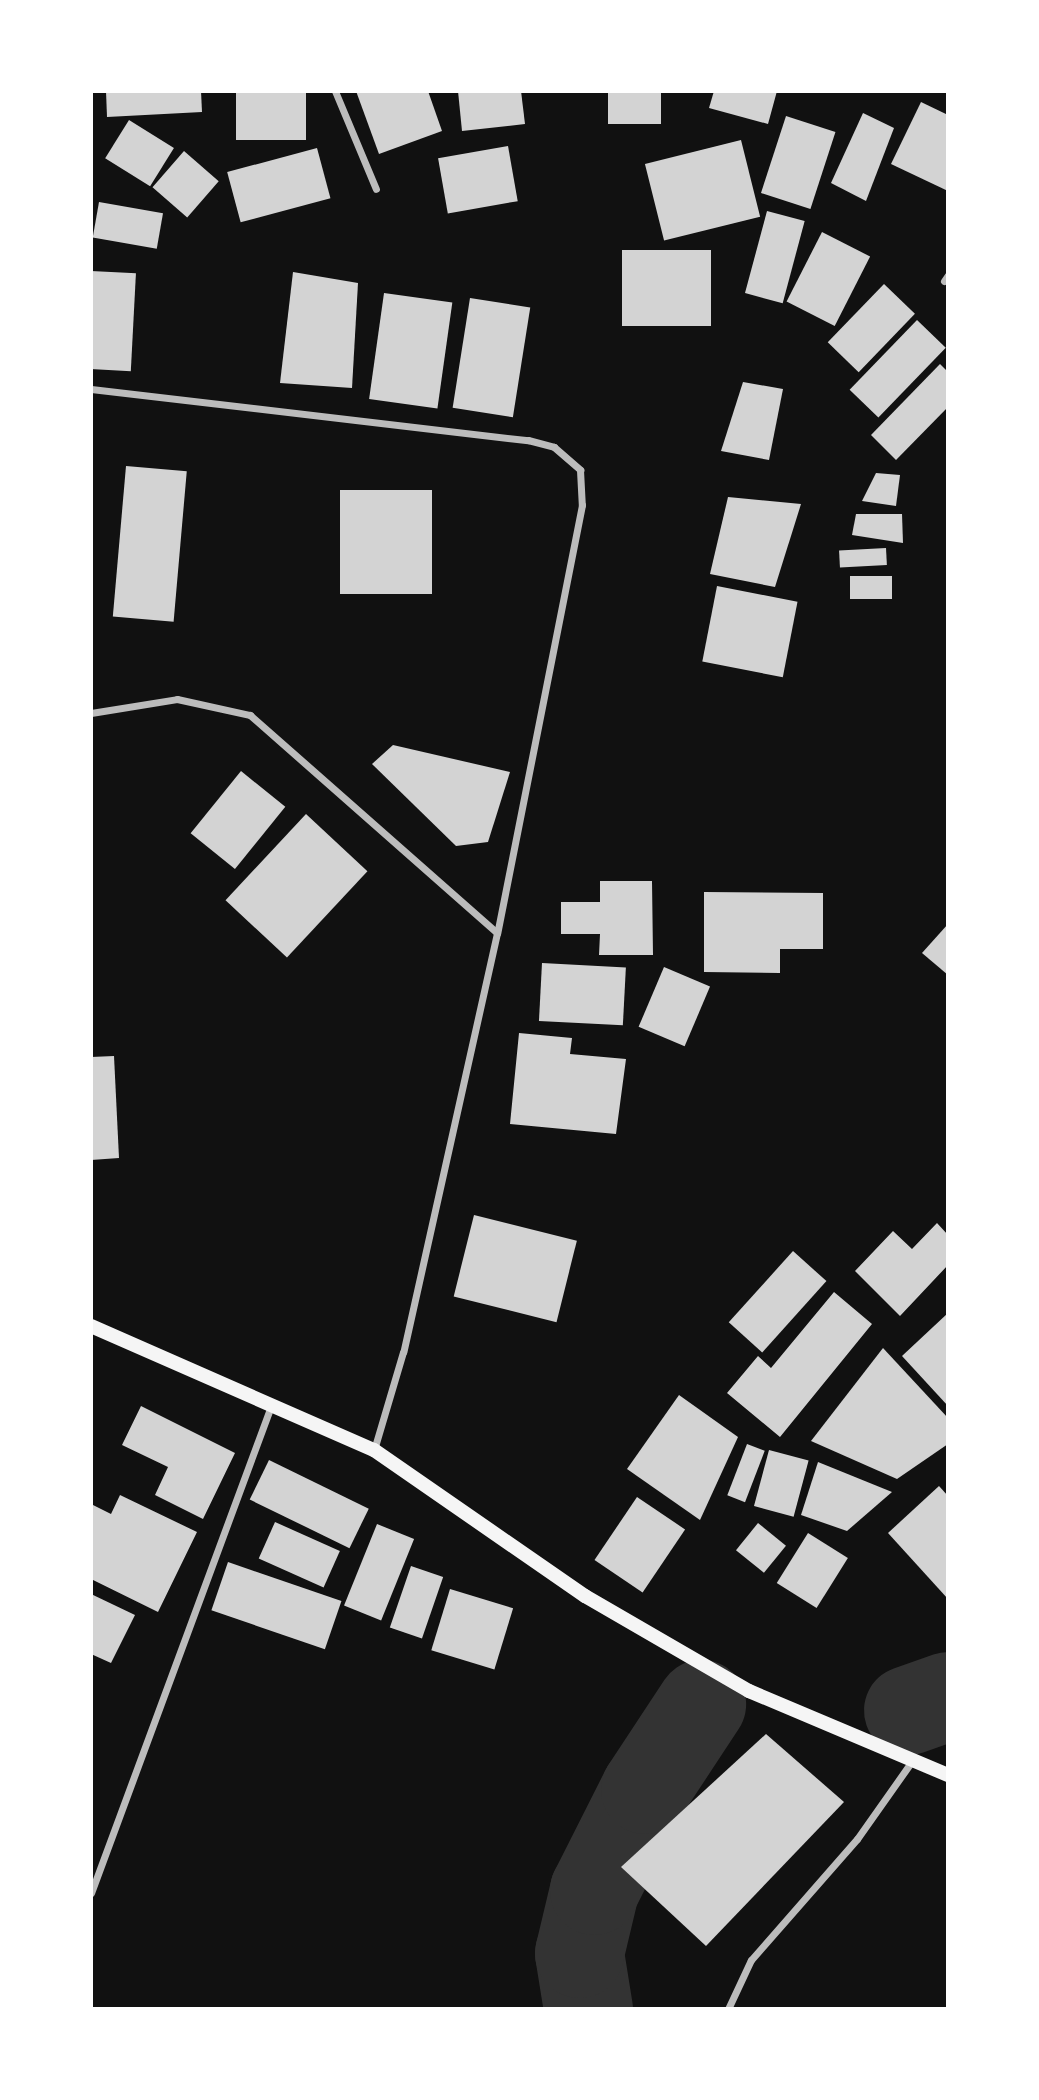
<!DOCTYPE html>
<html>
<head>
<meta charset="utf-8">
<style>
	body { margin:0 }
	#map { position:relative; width:1039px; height:2100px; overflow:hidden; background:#111; font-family:Inter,sans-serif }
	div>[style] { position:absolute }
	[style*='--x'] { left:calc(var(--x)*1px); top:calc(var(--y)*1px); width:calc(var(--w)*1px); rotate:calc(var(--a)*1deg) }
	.river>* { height:89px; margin:-44.5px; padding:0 44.5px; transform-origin:44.5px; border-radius:44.5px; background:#333 }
	.building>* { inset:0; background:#d3d3d3; transform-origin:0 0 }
	.minor>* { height:7px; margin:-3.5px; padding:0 3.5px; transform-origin:3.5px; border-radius:3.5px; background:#bcbcbc }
	.secondary>* { height:14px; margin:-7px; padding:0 7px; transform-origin:7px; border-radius:7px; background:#f5f5f5 }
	span { translate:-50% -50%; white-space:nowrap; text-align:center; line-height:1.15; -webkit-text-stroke:6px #fff; paint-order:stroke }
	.frame { position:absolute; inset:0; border:93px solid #fff; pointer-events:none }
</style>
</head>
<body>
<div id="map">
	<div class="river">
		<div style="--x:908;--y:1710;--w:42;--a:-19.3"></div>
		<div style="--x:588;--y:2009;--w:57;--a:-99.1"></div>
		<div style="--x:579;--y:1953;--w:65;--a:-76.6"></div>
		<div style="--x:594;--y:1890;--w:113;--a:-63.2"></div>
		<div style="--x:645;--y:1789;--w:102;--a:-56.6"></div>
	</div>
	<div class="building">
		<div style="clip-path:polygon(106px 91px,201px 91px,202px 112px,107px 117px)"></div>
		<div style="left:236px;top:91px;width:70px;height:49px"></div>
		<div style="clip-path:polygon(356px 91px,428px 91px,442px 131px,379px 154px)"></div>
		<div style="clip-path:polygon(458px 91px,521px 91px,525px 124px,462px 131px)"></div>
		<div style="left:608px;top:91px;width:53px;height:33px"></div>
		<div style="clip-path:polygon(714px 91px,777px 91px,768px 124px,709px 108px)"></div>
		<div style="clip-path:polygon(921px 102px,948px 115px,948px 191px,891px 164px)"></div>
		<div style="clip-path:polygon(863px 113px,894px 128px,866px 201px,831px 183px)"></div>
		<div style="left:786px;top:116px;width:52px;height:81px;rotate:18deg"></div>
		<div style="left:129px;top:120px;width:53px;height:45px;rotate:32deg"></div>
		<div style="left:741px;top:140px;width:79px;height:99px;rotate:76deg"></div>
		<div style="left:508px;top:146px;width:56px;height:71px;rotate:80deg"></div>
		<div style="left:317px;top:148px;width:52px;height:93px;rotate:75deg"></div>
		<div style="left:184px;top:151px;width:46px;height:48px;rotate:41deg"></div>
		<div style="left:99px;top:202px;width:65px;height:36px;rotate:10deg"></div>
		<div style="left:767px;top:211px;width:39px;height:85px;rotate:15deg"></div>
		<div style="left:822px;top:232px;width:54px;height:78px;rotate:27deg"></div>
		<div style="left:622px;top:250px;width:89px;height:76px"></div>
		<div style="left:91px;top:271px;width:45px;height:98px;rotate:3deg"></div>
		<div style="clip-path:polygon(293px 272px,358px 283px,352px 388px,280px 383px)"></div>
		<div style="left:884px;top:284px;width:43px;height:81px;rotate:44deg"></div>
		<div style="left:384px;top:293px;width:69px;height:107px;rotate:8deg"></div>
		<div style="left:470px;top:298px;width:61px;height:111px;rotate:9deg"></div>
		<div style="left:917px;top:320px;width:40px;height:97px;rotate:44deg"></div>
		<div style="clip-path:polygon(940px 364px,948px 372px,948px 407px,896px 460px,871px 435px)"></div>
		<div style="clip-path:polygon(743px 382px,783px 389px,769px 460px,721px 451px)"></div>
		<div style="left:126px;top:466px;width:61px;height:151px;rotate:5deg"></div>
		<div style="clip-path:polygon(876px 473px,900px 475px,896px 506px,862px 501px)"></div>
		<div style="left:340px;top:490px;width:92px;height:104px"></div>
		<div style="clip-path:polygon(728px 497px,801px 504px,775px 587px,710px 574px)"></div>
		<div style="clip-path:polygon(856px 514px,902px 514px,903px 543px,852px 535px)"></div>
		<div style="left:886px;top:548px;width:17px;height:47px;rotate:87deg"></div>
		<div style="left:850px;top:576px;width:42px;height:23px"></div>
		<div style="left:717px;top:586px;width:82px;height:77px;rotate:11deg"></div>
		<div style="clip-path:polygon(393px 745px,510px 772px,488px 842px,456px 846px,372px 764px)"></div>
		<div style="left:241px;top:771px;width:57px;height:80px;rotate:39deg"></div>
		<div style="left:306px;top:814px;width:84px;height:118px;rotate:43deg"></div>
		<div style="clip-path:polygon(600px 881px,652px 881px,653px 955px,599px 955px,600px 934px,561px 934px,561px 902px,600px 902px)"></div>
		<div style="clip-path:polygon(704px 892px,823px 893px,823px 949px,780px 949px,780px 973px,704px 972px)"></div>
		<div style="clip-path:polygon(948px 924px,948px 975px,922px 953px)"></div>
		<div style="left:542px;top:963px;width:84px;height:58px;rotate:3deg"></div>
		<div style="left:664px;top:967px;width:50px;height:65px;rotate:23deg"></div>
		<div style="clip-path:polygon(519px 1033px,572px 1038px,570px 1054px,626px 1059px,616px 1134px,510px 1124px)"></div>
		<div style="clip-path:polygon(114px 1056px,119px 1158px,91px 1160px,91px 1057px)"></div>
		<div style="left:474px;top:1215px;width:106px;height:84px;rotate:14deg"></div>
		<div style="clip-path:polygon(937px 1223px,948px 1235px,948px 1265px,900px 1316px,855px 1271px,893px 1231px,912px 1249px)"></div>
		<div style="left:793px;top:1251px;width:45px;height:96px;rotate:42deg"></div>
		<div style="clip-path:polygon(834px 1292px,872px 1324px,780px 1437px,727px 1393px,758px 1356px,771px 1368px)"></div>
		<div style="clip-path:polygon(948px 1313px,948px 1406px,902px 1356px)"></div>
		<div style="clip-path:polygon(883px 1348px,948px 1418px,948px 1444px,897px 1479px,811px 1441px)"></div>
		<div style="clip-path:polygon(679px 1395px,738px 1437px,700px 1520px,627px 1469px)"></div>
		<div style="clip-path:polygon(141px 1406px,235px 1453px,203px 1519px,155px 1495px,168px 1467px,122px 1445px)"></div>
		<div style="left:747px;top:1444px;width:19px;height:55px;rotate:21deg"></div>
		<div style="left:769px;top:1450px;width:41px;height:58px;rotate:15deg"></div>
		<div style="left:269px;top:1460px;width:111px;height:44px;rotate:26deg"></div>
		<div style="clip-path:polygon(818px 1462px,892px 1492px,847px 1531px,801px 1515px)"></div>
		<div style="clip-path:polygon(939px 1486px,948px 1496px,948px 1599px,888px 1533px)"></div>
		<div style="clip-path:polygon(120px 1495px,197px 1532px,158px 1612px,91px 1579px,91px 1504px,111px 1514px)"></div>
		<div style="left:637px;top:1497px;width:58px;height:76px;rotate:34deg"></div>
		<div style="left:275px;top:1522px;width:71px;height:40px;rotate:24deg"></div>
		<div style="left:758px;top:1523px;width:36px;height:35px;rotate:39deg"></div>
		<div style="left:377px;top:1524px;width:40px;height:88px;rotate:22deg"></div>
		<div style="left:808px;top:1533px;width:47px;height:59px;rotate:32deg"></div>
		<div style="left:228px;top:1562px;width:120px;height:51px;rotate:19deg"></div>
		<div style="left:411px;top:1566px;width:34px;height:65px;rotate:19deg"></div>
		<div style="left:450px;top:1589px;width:66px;height:64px;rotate:17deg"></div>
		<div style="clip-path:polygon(91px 1594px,135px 1615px,111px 1663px,91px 1654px)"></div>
		<div style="clip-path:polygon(766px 1734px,844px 1802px,706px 1946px,621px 1867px)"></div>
	</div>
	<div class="minor">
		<div style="--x:335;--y:91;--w:106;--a:67.3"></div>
		<div style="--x:944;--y:281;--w:7;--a:-56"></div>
		<div style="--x:91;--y:389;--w:440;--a:6.7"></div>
		<div style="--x:528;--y:440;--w:27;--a:15"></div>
		<div style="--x:554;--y:447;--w:35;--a:41"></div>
		<div style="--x:580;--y:470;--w:35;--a:87"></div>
		<div style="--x:582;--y:505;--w:436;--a:101.2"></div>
		<div style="--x:497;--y:933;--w:429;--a:102.6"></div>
		<div style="--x:403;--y:1352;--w:102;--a:106.5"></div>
		<div style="--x:91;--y:713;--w:87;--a:-9.2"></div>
		<div style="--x:177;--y:699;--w:75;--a:12.4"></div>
		<div style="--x:250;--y:715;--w:329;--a:41.4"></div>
		<div style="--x:91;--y:1893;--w:519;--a:-69.72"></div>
		<div style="--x:728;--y:2009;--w:54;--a:-64.9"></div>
		<div style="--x:751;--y:1960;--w:161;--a:-48.8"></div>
		<div style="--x:857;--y:1839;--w:95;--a:-54.8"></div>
	</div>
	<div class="secondary">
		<div style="--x:91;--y:1326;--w:309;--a:23.7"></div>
		<div style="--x:374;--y:1450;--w:257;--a:34.7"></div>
		<div style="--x:585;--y:1596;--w:190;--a:30.1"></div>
		<div style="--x:749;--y:1691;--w:216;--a:22.9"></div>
	</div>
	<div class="frame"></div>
</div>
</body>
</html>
